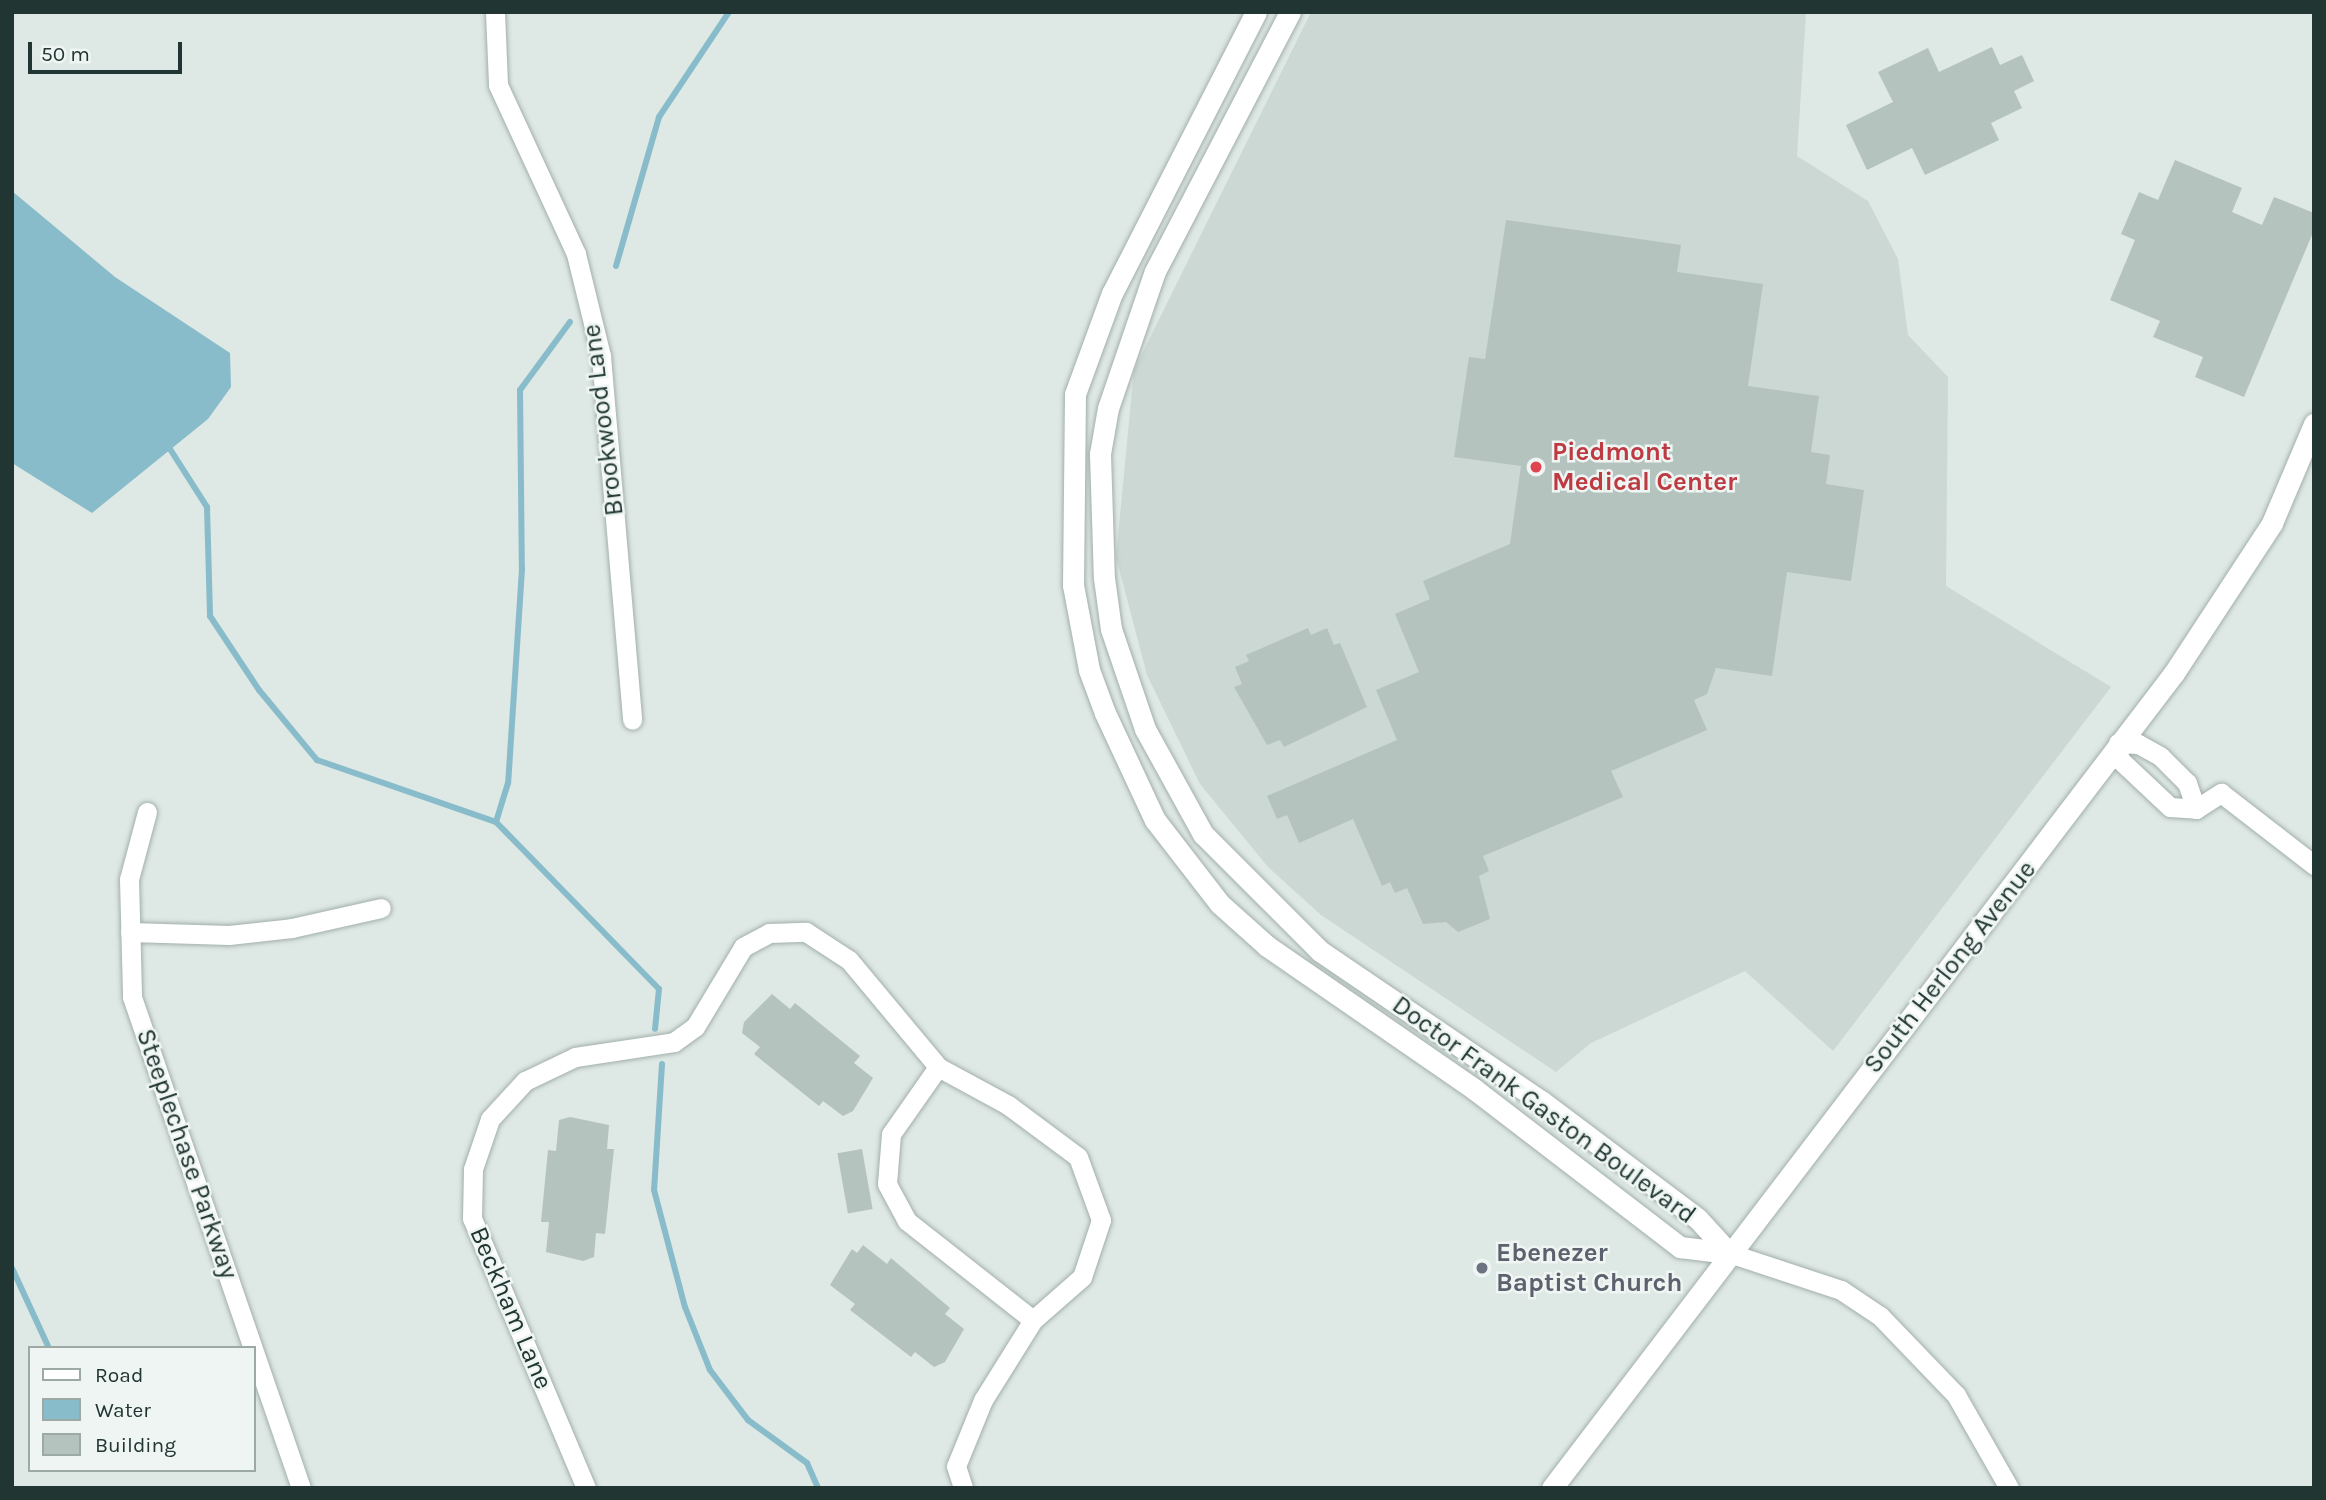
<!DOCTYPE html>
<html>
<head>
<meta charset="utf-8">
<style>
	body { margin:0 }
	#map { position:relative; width:2326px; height:1500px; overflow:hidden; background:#dee8e4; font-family:Karla,sans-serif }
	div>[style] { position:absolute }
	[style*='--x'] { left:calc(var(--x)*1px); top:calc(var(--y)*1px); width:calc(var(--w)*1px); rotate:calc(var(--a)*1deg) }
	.built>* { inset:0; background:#ccd8d3 }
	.water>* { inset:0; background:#89bcca }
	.stream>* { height:6px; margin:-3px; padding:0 3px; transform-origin:3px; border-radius:3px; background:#89bcca }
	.building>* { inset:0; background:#b4c3bd; transform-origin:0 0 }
	.roads { filter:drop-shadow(0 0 2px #a2afab) drop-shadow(0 0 2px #a2afab) }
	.street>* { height:19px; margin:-9.5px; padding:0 9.5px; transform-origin:9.5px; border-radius:9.5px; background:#fff }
	.secondary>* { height:21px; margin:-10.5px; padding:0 10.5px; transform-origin:10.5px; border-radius:10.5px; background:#fff }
	.dots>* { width:19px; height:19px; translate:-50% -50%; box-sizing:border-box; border:4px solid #eef5f2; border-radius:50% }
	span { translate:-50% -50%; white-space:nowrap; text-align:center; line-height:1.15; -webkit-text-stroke:5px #eef5f2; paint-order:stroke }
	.street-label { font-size:26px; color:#213632 }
	.health-label { font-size:26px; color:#be3a42; font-weight:700 }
	.left { translate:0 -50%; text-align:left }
	.worship-label { font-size:26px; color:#5b616d; font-weight:700 }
	.frame { position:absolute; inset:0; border:14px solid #213632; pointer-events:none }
	.legend { position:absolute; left:28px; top:1346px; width:228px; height:126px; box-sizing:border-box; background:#eef5f2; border:2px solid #9ca9a5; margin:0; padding:9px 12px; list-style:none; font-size:21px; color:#213632 }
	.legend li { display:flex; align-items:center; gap:14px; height:35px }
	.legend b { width:35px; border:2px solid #9ca9a5 }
	.scale { position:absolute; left:28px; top:42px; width:154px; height:32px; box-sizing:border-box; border:4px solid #213632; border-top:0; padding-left:9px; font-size:21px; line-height:24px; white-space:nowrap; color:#213632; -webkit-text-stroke:5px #eef5f2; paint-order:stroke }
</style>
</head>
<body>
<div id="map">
	<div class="built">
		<div style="clip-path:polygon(1311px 12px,1806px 12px,1797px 156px,1868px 201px,1898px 259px,1908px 335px,1948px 377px,1946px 586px,2111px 687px,1833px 1051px,1745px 971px,1591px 1043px,1556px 1072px,1321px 915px,1268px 867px,1200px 784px,1147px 675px,1116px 557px,1134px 370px)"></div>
	</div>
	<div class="water">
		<div style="clip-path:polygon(12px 191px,115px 277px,230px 353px,231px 387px,208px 419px,92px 513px,12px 463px)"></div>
	</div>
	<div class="stream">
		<div style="--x:616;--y:266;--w:155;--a:-73.9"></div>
		<div style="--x:659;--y:117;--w:126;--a:-56.3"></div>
		<div style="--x:570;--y:322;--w:84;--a:126.3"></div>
		<div style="--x:520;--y:390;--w:179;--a:89.4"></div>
		<div style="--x:522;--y:569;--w:214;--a:93.7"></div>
		<div style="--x:508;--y:783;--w:41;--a:107.1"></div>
		<div style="--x:496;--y:822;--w:233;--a:45.7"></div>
		<div style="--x:659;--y:989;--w:40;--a:95.7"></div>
		<div style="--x:170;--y:449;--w:69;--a:57.5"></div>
		<div style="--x:207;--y:507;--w:109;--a:88.4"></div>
		<div style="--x:210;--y:616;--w:89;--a:56.5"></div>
		<div style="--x:259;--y:690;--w:91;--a:50.4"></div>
		<div style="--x:317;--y:760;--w:189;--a:19.1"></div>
		<div style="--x:662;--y:1064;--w:126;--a:93.6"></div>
		<div style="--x:654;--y:1190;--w:121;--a:75.2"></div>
		<div style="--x:685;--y:1307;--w:68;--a:68.4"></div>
		<div style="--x:710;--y:1370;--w:63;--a:52.8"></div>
		<div style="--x:748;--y:1420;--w:73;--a:36.1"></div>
		<div style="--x:807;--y:1463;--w:27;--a:66"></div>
		<div style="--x:12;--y:1268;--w:88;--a:65.2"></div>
	</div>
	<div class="building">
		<div style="clip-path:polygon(1992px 47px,2000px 65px,2022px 55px,2034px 81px,2014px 91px,2022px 108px,1991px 123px,1999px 140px,1925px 175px,1912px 148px,1867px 170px,1846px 125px,1893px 102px,1878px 72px,1928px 48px,1939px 72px)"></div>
		<div style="clip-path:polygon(2175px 160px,2242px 188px,2232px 212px,2262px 225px,2274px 197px,2314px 213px,2314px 230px,2244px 397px,2195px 377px,2203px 357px,2153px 337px,2160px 321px,2110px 300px,2135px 240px,2121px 234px,2139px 192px,2158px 200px)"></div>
		<div style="clip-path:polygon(1506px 220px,1681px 245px,1677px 272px,1763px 284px,1748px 386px,1819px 396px,1811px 452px,1830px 455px,1826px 484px,1864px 490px,1851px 581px,1787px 572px,1772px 676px,1716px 668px,1707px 694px,1694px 700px,1707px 730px,1611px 771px,1623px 797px,1483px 856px,1489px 871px,1479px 876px,1490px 919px,1458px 932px,1446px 922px,1423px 924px,1407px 888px,1395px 893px,1390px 882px,1382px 886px,1353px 819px,1299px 843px,1287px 815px,1277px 819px,1267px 796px,1397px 740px,1376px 690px,1419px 672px,1395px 614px,1430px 599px,1423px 581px,1510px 544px,1521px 466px,1454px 457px,1469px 357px,1485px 359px)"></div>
		<div style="clip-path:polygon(1308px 628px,1311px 635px,1327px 628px,1334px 645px,1340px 643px,1367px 707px,1284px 747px,1280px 740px,1267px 745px,1234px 687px,1242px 684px,1235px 667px,1249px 661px,1246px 655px)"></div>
		<div style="clip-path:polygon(772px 994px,790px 1009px,795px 1003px,860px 1056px,854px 1063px,873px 1078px,853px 1111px,843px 1116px,823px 1101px,819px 1106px,754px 1054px,760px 1047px,742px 1033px,744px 1022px)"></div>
		<div style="clip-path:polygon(570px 1117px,609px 1125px,607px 1149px,614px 1149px,605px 1234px,596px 1233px,594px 1257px,583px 1261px,546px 1252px,549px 1222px,541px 1222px,548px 1150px,556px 1151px,559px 1120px)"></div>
		<div style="left:862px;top:1149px;width:61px;height:25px;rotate:80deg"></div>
		<div style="clip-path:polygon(863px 1245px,887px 1264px,891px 1258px,950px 1308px,945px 1314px,964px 1329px,945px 1362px,934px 1367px,915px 1352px,911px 1357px,850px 1310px,855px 1304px,830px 1285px,852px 1249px,857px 1253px)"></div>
	</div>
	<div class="roads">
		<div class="street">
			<div style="--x:495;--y:12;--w:73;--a:87.6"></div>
			<div style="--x:498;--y:85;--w:186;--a:65.2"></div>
			<div style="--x:576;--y:254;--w:105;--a:76.2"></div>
			<div style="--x:601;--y:356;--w:365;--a:85.1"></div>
			<div style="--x:2196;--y:809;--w:28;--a:-109"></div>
			<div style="--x:2187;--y:783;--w:38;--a:-135"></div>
			<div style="--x:2160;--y:756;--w:25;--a:-151"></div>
			<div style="--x:2138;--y:744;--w:20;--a:-177"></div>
			<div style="--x:2118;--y:743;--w:16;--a:86"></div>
			<div style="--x:2119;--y:759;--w:70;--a:43.3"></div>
			<div style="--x:2170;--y:807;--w:26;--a:4"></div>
			<div style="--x:2196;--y:809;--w:30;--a:-33"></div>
			<div style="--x:2221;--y:793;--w:118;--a:37.7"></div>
			<div style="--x:147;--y:812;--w:69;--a:105"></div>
			<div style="--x:129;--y:879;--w:118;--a:88.5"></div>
			<div style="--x:132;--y:997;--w:519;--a:71.01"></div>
			<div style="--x:130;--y:932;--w:99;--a:1.7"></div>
			<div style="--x:229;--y:935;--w:63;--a:-6.3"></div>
			<div style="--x:292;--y:928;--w:91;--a:-12.7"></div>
			<div style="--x:938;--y:1067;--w:82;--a:125"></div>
			<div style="--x:891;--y:1134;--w:50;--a:94.6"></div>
			<div style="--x:887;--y:1184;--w:42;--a:61.6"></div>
			<div style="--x:907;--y:1221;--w:160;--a:38.2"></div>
			<div style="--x:1729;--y:1253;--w:118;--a:18.3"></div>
			<div style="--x:1841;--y:1290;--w:47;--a:33.7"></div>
			<div style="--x:1880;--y:1316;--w:110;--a:46.1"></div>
			<div style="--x:1956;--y:1395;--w:107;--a:60.3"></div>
			<div style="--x:586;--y:1488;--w:293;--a:-112.9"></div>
			<div style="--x:472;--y:1218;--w:49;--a:-88.8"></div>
			<div style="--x:473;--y:1169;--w:53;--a:-71.2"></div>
			<div style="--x:490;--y:1119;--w:52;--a:-47.4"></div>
			<div style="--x:525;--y:1081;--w:55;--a:-25.6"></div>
			<div style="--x:575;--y:1057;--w:100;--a:-8.6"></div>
			<div style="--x:674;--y:1042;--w:26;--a:-36"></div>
			<div style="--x:695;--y:1027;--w:93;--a:-59"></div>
			<div style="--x:743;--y:947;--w:30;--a:-28"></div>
			<div style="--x:769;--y:933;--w:37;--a:-2"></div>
			<div style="--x:806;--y:932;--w:51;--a:33.1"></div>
			<div style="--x:849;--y:960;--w:139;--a:50.2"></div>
			<div style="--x:938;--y:1067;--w:80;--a:28.5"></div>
			<div style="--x:1008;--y:1105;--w:87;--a:36.6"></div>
			<div style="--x:1078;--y:1157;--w:67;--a:69.9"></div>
			<div style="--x:1101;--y:1220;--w:60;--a:108.4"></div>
			<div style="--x:1082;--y:1277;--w:65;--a:138.7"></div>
			<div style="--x:1033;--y:1320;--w:94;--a:122"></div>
			<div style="--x:983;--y:1400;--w:71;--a:112.2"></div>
			<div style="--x:956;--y:1466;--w:23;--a:72"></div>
		</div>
		<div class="secondary">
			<div style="--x:1256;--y:12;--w:316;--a:117.1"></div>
			<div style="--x:1112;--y:293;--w:108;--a:110.1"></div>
			<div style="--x:1075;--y:394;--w:191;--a:90.6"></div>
			<div style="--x:1073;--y:585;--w:86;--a:79.3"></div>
			<div style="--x:1089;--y:670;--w:46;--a:69.6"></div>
			<div style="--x:1105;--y:713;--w:118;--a:65"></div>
			<div style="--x:1155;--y:820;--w:106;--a:52.3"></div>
			<div style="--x:1220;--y:904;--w:63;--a:41.8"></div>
			<div style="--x:1267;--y:946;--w:252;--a:34.6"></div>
			<div style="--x:1474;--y:1089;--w:260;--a:37.5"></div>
			<div style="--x:1680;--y:1247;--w:49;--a:7"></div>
			<div style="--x:1290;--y:12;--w:292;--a:117.5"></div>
			<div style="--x:1155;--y:271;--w:145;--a:108.9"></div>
			<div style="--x:1108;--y:408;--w:47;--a:99.9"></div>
			<div style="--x:1100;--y:454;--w:124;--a:88.2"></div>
			<div style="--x:1104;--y:578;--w:51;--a:82.2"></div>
			<div style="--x:1111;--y:629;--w:106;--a:71.2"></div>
			<div style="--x:1145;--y:729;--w:120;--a:61.1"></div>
			<div style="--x:1203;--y:834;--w:165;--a:45"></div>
			<div style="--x:1320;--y:951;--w:267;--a:34.2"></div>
			<div style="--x:1541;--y:1101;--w:196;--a:36.9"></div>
			<div style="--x:1698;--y:1219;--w:46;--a:47.6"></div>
			<div style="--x:1552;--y:1488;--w:1025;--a:-52.65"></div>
			<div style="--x:2174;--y:673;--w:179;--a:-56.8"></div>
			<div style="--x:2272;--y:523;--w:108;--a:-67"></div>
		</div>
	</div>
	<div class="dots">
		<div style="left:1536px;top:467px;background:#e0444e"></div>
		<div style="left:1482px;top:1268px;background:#6b7280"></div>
	</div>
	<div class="street-label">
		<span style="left:603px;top:420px;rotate:-97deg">Brookwood Lane</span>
		<span style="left:1950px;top:967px;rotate:-52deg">South Herlong Avenue</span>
		<span style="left:1544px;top:1110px;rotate:36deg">Doctor Frank Gaston Boulevard</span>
		<span style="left:187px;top:1154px;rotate:71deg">Steeplechase Parkway</span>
		<span style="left:511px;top:1308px;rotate:67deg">Beckham Lane</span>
	</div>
	<div class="health-label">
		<span class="left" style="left:1552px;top:467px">Piedmont<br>Medical Center</span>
	</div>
	<div class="worship-label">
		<span class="left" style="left:1496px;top:1268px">Ebenezer<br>Baptist Church</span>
	</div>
	<div class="frame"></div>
	<ul class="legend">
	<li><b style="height:9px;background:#fff"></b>Road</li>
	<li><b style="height:19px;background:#89bcca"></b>Water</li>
	<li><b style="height:19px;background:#b4c3bd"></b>Building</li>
	</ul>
	<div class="scale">50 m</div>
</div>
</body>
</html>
